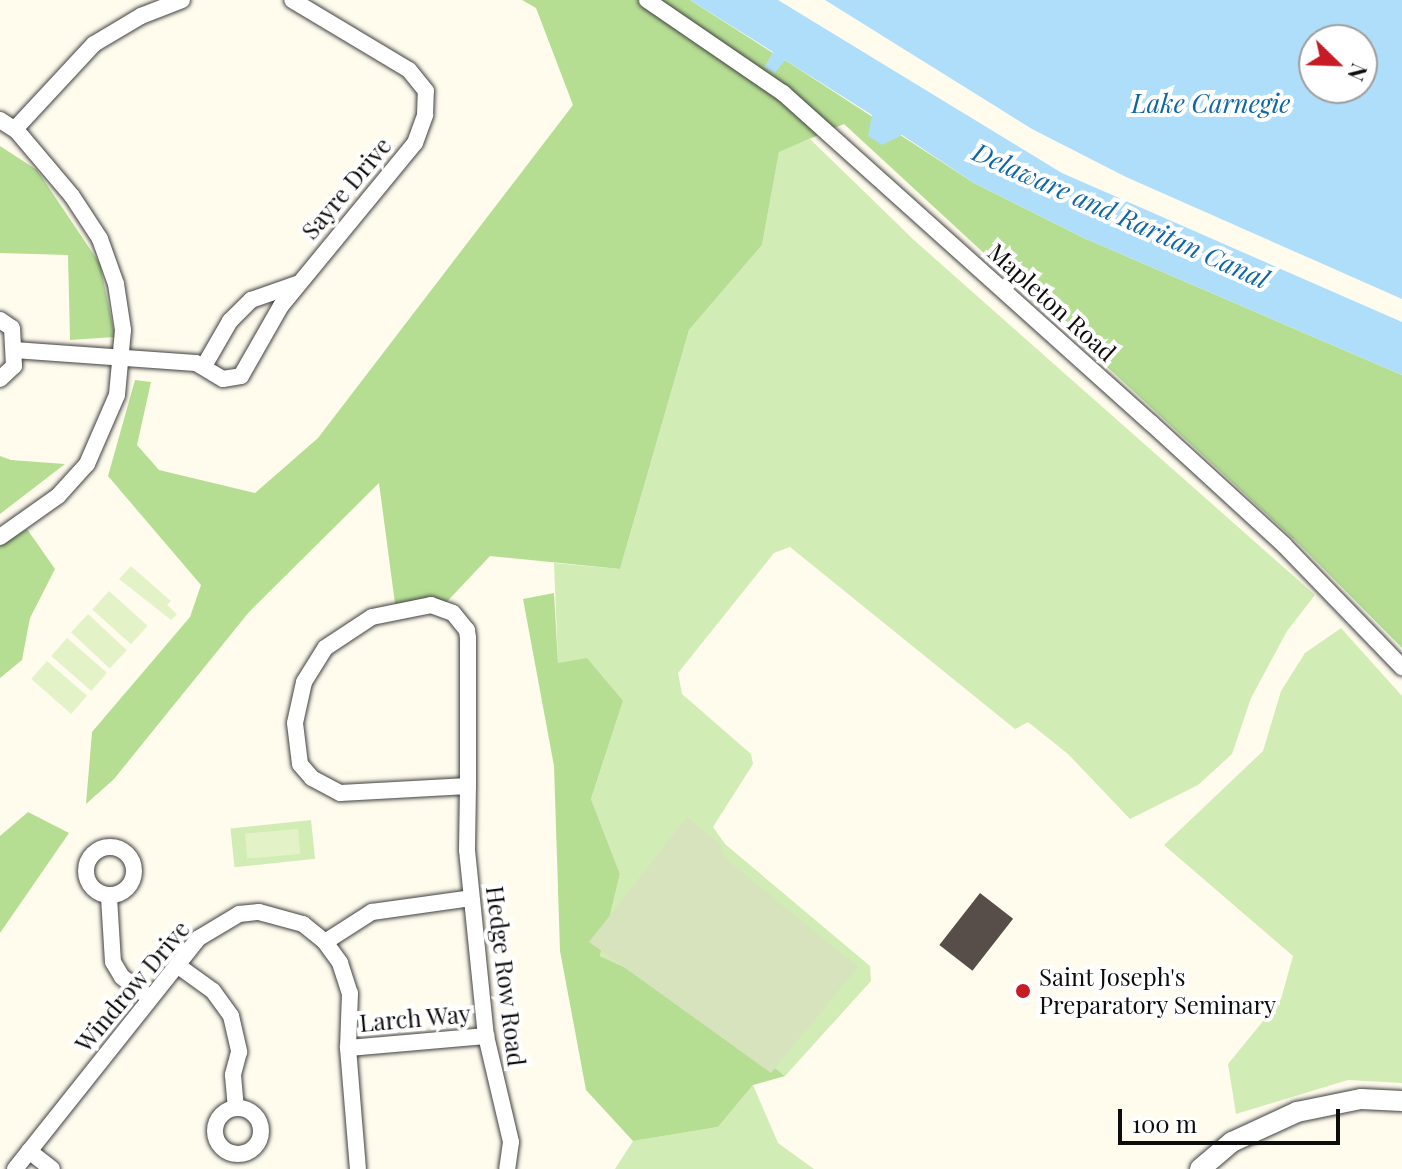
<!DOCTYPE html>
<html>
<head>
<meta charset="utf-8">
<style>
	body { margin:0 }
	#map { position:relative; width:1402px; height:1169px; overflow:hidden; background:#fffcee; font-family:"Playfair Display",serif }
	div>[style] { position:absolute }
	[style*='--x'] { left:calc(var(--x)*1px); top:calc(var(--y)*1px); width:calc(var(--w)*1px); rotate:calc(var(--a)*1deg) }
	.green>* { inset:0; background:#d2ecb5; transform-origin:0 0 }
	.forest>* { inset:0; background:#b5de93 }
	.cemetery>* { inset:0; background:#d7e3bd }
	.pitch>* { inset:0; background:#e4f3c7; transform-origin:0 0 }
	.water>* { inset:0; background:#afdefa }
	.building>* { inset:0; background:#574e49; transform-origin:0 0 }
	.roads { filter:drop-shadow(0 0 2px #404040) drop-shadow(0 0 2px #404040) }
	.minor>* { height:16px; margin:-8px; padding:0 8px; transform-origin:8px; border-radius:8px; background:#fff }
	.minor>.ring { margin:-8px; padding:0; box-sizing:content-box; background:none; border:16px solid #fff; border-radius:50% }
	.tertiary>* { height:20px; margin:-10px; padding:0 10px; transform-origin:10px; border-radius:10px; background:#fff }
	.dots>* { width:22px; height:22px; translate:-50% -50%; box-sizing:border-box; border:4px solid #fff; border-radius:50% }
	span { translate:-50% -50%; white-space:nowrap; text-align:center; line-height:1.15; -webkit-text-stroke:8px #fff; paint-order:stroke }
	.street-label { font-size:24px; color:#0d0d0d }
	.poi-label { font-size:24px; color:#0d0d0d }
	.left { translate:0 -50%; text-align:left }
	.water-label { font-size:26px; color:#0e66a8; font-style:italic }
	.north { position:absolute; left:1298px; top:24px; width:80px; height:80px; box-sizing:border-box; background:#fff; border:2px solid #9e9e9e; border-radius:50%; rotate:113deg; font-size:22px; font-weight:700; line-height:32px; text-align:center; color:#0d0d0d }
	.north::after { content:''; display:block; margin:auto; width:28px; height:36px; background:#c71c25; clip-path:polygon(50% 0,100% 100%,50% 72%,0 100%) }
	.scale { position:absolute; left:1118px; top:1109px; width:222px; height:36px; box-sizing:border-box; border:4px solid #0d0d0d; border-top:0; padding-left:10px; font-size:24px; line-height:28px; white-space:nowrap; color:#0d0d0d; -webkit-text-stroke:6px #fff; paint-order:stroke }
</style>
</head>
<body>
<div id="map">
	<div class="green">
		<div style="clip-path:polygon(810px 139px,915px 241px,1315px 595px,1287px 631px,1251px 698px,1232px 754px,1198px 785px,1130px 819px,1068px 754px,1028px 722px,1015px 729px,790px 547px,774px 553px,678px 673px,682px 694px,751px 754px,753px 764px,713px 827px,725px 844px,870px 966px,871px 981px,785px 1076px,681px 993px,600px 956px,620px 874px,591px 799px,623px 701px,558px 663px,554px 563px,620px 569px,689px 330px,762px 245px,779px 151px)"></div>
		<div style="clip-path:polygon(1341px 628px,1402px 696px,1402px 1083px,1348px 1080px,1236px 1114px,1228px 1064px,1281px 999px,1293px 956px,1164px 845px,1263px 751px,1281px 691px,1305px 653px)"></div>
		<div style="left:311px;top:820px;width:39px;height:81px;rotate:84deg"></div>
		<div style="clip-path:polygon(753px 1085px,778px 1143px,814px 1169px,615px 1169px,633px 1141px,718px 1127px)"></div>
	</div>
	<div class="forest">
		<div style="clip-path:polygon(522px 0,690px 0,773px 53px,765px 67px,785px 60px,974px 183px,1084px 238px,1402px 375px,1402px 648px,1299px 544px,844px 124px,779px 152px,762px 245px,689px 330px,620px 569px,490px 556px,440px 609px,396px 611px,379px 483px,249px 612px,114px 779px,86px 804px,92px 732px,190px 617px,201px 585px,108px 476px,135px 380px,151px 382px,137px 445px,159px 470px,255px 493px,318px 438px,573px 105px,536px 8px)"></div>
		<div style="clip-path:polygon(0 146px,37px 170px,100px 264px,115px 337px,70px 340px,68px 255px,0 253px)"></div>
		<div style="clip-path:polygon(0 456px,11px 460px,65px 464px,0 514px)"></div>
		<div style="clip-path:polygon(27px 529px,55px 569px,30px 618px,22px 660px,0 678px,0 546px)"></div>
		<div style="clip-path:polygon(554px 593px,558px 663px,587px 658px,623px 701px,591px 799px,620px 874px,600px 956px,681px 993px,785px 1076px,753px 1085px,718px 1127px,633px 1141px,586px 1090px,560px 951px,554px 766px,523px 599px)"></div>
		<div style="clip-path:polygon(28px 812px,69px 833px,0 933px,0 836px)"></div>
	</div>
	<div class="cemetery">
		<div style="clip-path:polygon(687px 817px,720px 844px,725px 858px,858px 967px,771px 1073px,589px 942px)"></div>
	</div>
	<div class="pitch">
		<div style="clip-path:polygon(131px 566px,171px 601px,167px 605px,177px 614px,171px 620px,119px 579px)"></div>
		<div style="left:109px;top:591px;width:52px;height:25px;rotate:42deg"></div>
		<div style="left:88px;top:614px;width:53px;height:25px;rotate:43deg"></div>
		<div style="left:67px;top:638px;width:53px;height:24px;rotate:41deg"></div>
		<div style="left:47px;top:661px;width:53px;height:24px;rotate:41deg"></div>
		<div style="left:298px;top:829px;width:25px;height:53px;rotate:85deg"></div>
	</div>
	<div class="water">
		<div style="clip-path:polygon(690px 0,778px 0,1062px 173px,1402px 322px,1402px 375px,1084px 238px,974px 183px,902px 135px,882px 145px,868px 136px,872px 115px,785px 60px,775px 73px,765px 67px,773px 52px)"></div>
		<div style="clip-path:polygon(evenodd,825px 0,1402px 0,1402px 299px,1126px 177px,1032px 129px,825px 0,1362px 40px,1362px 88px,1314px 88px,1314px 40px,1362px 40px)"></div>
	</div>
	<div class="building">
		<div style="left:980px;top:893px;width:42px;height:66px;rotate:38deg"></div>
	</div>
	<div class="roads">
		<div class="minor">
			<div style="--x:647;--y:0;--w:165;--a:34.4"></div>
			<div style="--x:783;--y:93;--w:494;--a:41.9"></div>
			<div style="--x:1151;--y:423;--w:180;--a:42.5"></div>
			<div style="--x:1284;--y:545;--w:170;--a:46"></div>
			<div style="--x:0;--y:120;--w:20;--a:33"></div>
			<div style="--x:17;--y:131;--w:85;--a:49.8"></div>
			<div style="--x:72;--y:196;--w:51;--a:56.9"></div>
			<div style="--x:100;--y:239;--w:48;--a:70.4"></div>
			<div style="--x:116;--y:284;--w:47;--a:81.3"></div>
			<div style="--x:123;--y:330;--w:65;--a:95.3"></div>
			<div style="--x:117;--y:395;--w:75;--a:113.5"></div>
			<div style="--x:87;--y:464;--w:43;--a:132.2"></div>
			<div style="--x:58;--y:496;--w:71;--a:144.7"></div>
			<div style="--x:15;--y:129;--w:116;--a:-47.1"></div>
			<div style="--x:94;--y:44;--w:55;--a:-30.8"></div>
			<div style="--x:141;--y:16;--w:44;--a:-21.3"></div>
			<div style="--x:0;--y:320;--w:14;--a:34"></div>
			<div style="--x:12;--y:328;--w:38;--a:87"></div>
			<div style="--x:14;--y:366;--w:19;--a:137"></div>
			<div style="--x:14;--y:350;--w:182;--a:4.1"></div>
			<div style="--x:196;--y:363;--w:31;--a:31"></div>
			<div style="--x:223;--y:379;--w:18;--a:-9"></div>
			<div style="--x:241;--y:376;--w:81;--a:-60.3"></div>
			<div style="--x:281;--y:306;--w:211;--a:-50.6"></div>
			<div style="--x:415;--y:143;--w:30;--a:-70"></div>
			<div style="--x:425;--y:115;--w:24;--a:-88"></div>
			<div style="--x:426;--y:91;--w:27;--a:-129"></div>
			<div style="--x:409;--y:70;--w:136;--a:-149.1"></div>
			<div style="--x:204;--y:366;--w:52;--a:-60"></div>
			<div style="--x:230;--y:321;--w:30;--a:-45"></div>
			<div style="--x:251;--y:300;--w:49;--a:-19.2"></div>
			<div style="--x:468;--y:786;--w:128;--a:176.9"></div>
			<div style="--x:340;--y:793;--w:32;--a:-152"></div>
			<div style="--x:312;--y:778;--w:18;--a:-131"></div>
			<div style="--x:300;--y:764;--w:41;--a:-97"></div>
			<div style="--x:295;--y:723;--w:42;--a:-77.6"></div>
			<div style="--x:304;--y:682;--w:40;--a:-58"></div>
			<div style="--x:325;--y:648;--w:56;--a:-33.4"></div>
			<div style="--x:372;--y:617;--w:60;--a:-11.5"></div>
			<div style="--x:431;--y:605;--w:23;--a:20"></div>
			<div style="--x:453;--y:613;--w:22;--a:51"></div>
			<div style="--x:467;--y:630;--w:8;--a:83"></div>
			<div style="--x:468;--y:638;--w:148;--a:90"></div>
			<div style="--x:468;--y:786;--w:64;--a:90.9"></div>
			<div style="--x:467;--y:850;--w:187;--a:84.2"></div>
			<div style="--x:486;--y:1036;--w:109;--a:76.7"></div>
			<div style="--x:511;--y:1142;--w:27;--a:98"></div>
			<div class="ring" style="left:86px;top:847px;width:32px;height:32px"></div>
			<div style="--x:109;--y:897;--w:65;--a:86.5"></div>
			<div style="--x:113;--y:962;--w:17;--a:59"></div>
			<div style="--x:122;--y:977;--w:35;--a:37"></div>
			<div style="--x:325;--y:942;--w:56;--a:-32.6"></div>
			<div style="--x:372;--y:912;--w:100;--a:-8"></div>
			<div style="--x:177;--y:965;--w:44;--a:35.8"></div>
			<div style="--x:213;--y:991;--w:31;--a:54"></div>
			<div style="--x:231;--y:1016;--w:37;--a:77"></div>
			<div style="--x:239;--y:1052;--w:24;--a:105"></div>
			<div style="--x:233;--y:1075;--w:32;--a:85"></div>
			<div style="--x:348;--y:1048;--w:139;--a:-5"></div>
			<div class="ring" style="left:215px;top:1108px;width:30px;height:30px"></div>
			<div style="--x:29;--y:1151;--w:29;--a:38"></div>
			<div style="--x:15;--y:1169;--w:295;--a:-51.5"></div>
			<div style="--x:199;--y:938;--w:47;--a:-31"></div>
			<div style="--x:239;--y:914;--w:20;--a:-6"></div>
			<div style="--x:259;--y:912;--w:46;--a:15.3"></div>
			<div style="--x:303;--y:924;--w:28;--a:39"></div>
			<div style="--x:325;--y:942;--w:26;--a:54"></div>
			<div style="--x:340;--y:963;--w:32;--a:72"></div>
			<div style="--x:350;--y:993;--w:55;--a:92.1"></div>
			<div style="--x:348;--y:1048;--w:121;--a:85.3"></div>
		</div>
		<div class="tertiary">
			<div style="--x:1200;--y:1169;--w:42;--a:-40.2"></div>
			<div style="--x:1232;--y:1142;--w:72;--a:-24.8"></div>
			<div style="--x:1297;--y:1112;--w:65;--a:-11.5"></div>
			<div style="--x:1361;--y:1099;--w:41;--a:2.8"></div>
		</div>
	</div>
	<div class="dots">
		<div style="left:1023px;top:991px;background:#c71c25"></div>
	</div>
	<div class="street-label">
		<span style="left:346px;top:188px;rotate:-50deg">Sayre Drive</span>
		<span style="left:1052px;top:302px;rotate:42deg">Mapleton Road</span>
		<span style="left:506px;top:976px;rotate:83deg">Hedge Row Road</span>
		<span style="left:132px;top:986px;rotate:-50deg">Windrow Drive</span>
		<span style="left:415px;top:1018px;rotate:-5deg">Larch Way</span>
	</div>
	<div class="poi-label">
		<span class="left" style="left:1039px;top:991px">Saint Joseph's<br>Preparatory Seminary</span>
	</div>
	<div class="water-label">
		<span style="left:1211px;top:103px">Lake Carnegie</span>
		<span style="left:1121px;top:215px;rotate:24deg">Delaware and Raritan Canal</span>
	</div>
	<div class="north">N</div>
	<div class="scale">100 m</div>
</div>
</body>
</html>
